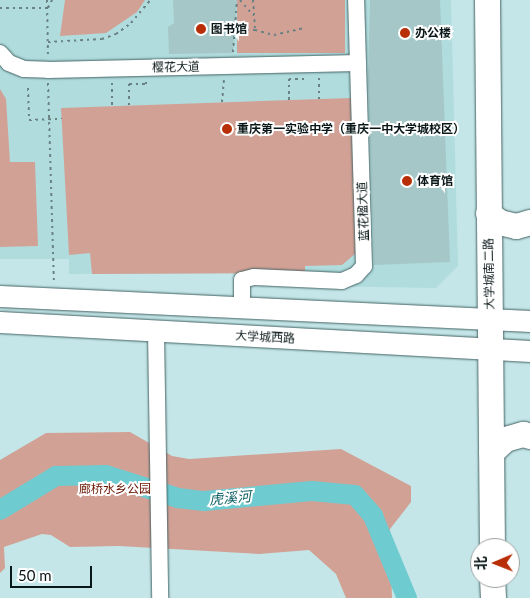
<!DOCTYPE html>
<html>
<head>
<meta charset="utf-8">
<style>
	body { margin:0 }
	#map { position:relative; width:530px; height:598px; overflow:hidden; background:#c4e6e8; font-family:Lato,"Noto Sans SC",sans-serif }
	div>[style] { position:absolute }
	[style*='--x'] { left:calc(var(--x)*1px); top:calc(var(--y)*1px); width:calc(var(--w)*1px); rotate:calc(var(--a)*1deg) }
	.built>* { inset:0; background:#b0dcde }
	.green>* { inset:0; background:#d2a195; transform-origin:0 0 }
	.river>* { height:20px; margin:-10px; padding:0 10px; transform-origin:10px; border-radius:10px; background:#6eccd1 }
	.building>* { inset:0; background:#a5c7c8 }
	.path>* { height:2px; margin-top:-1px; transform-origin:0; background:repeating-linear-gradient(90deg,#698183 0 2.5px,transparent 0 6.5px) }
	.roads { filter:drop-shadow(0 0 1px #456364) drop-shadow(0 0 1px #456364) }
	.minor>* { height:16px; margin:-8px; padding:0 8px; transform-origin:8px; border-radius:8px; background:#fff }
	.major>* { height:21px; margin:-10.5px; padding:0 10.5px; transform-origin:10.5px; border-radius:10.5px; background:#fff }
	.highway>* { height:25px; margin:-12.5px; padding:0 12.5px; transform-origin:12.5px; border-radius:12.5px; background:#fff }
	.dots>* { width:14px; height:14px; translate:-50% -50%; box-sizing:border-box; border:2px solid #fff; border-radius:50% }
	span { translate:-50% -50%; white-space:nowrap; text-align:center; line-height:1.15; -webkit-text-stroke:4px #fff; paint-order:stroke }
	.poi-label { font-size:12px; color:#0a1718; font-weight:700 }
	.left { translate:0 -50%; text-align:left }
	.street-label { font-size:12px; color:#0a1718 }
	.park-label { font-size:12px; color:#681501 }
	.water-label { font-size:14px; color:#0a5e62; font-style:italic }
	.north { position:absolute; left:470px; top:538px; width:50px; height:50px; box-sizing:border-box; background:#fff; border:1px solid #9da2a3; border-radius:50%; rotate:269deg; font-size:14px; font-weight:700; line-height:20px; text-align:center; color:#0a1718 }
	.north::after { content:''; display:block; margin:auto; width:18px; height:22px; background:#b82e06; clip-path:polygon(50% 0,100% 100%,50% 72%,0 100%) }
	.scale { position:absolute; left:10px; top:566px; width:82px; height:22px; box-sizing:border-box; border:2px solid #0a1718; border-top:0; padding-left:6px; font-size:15px; line-height:18px; white-space:nowrap; color:#0a1718; -webkit-text-stroke:4px #fff; paint-order:stroke }
</style>
</head>
<body>
<div id="map">
	<div class="built">
		<div style="clip-path:polygon(0 0,451px 0,458px 266px,436px 288px,250px 285px,232px 273px,69px 274px,69px 259px,0 259px)"></div>
	</div>
	<div class="green">
		<div style="clip-path:polygon(65px 0,145px 0,137px 12px,106px 33px,60px 36px)"></div>
		<div style="left:237px;top:0;width:108px;height:53px"></div>
		<div style="clip-path:polygon(0 89px,6px 99px,10px 162px,35px 162px,38px 246px,0 247px)"></div>
		<div style="clip-path:polygon(351px 98px,356px 253px,342px 265px,305px 266px,305px 273px,92px 274px,90px 253px,69px 255px,61px 108px)"></div>
		<div style="clip-path:polygon(130px 432px,172px 456px,189px 459px,341px 449px,411px 486px,411px 502px,390px 529px,392px 598px,346px 598px,336px 574px,309px 550px,259px 554px,119px 546px,70px 547px,51px 535px,42px 534px,4px 547px,5px 568px,0 573px,0 460px,46px 433px)"></div>
	</div>
	<div class="river">
		<div style="--x:0;--y:510;--w:66;--a:-31.3"></div>
		<div style="--x:56;--y:476;--w:50;--a:-1.1"></div>
		<div style="--x:106;--y:475;--w:76;--a:17.7"></div>
		<div style="--x:178;--y:498;--w:26;--a:7"></div>
		<div style="--x:204;--y:501;--w:108;--a:-5.3"></div>
		<div style="--x:312;--y:491;--w:43;--a:5.3"></div>
		<div style="--x:355;--y:495;--w:28;--a:49"></div>
		<div style="--x:373;--y:516;--w:89;--a:67.5"></div>
	</div>
	<div class="building">
		<div style="clip-path:polygon(173px 0,237px 0,233px 53px,169px 54px,168px 27px,174px 23px)"></div>
		<div style="clip-path:polygon(370px 0,440px 0,450px 262px,374px 265px,368px 76px)"></div>
	</div>
	<div class="path">
		<div style="--x:47;--y:0;--w:56;--a:89"></div>
		<div style="--x:240;--y:0;--w:20;--a:49"></div>
		<div style="--x:253;--y:0;--w:30;--a:86"></div>
		<div style="--x:0;--y:8;--w:48;--a:0"></div>
		<div style="--x:48;--y:8;--w:9;--a:-63"></div>
		<div style="--x:233;--y:30;--w:22;--a:0"></div>
		<div style="--x:255;--y:30;--w:20;--a:15"></div>
		<div style="--x:274;--y:35;--w:31;--a:-13"></div>
		<div style="--x:48;--y:42;--w:54;--a:-3.2"></div>
		<div style="--x:102;--y:39;--w:15;--a:-20"></div>
		<div style="--x:116;--y:34;--w:19;--a:-36"></div>
		<div style="--x:131;--y:23;--w:30;--a:-50"></div>
		<div style="--x:233;--y:52;--w:52;--a:-85.6"></div>
		<div style="--x:319;--y:78;--w:21;--a:90"></div>
		<div style="--x:48;--y:83;--w:200;--a:88.3"></div>
		<div style="--x:112;--y:83;--w:23;--a:90"></div>
		<div style="--x:28;--y:88;--w:32;--a:88"></div>
		<div style="--x:29;--y:120;--w:33;--a:-2"></div>
		<div style="--x:289;--y:100;--w:21;--a:-90"></div>
		<div style="--x:289;--y:79;--w:17;--a:0"></div>
		<div style="--x:222;--y:102;--w:22;--a:-85"></div>
		<div style="--x:129;--y:105;--w:21;--a:-90"></div>
		<div style="--x:129;--y:84;--w:17;--a:0"></div>
		<div style="--x:146;--y:84;--w:4;--a:-90"></div>
	</div>
	<div class="roads">
		<div class="minor">
			<div style="--x:0;--y:53;--w:13;--a:48"></div>
			<div style="--x:9;--y:63;--w:16;--a:22"></div>
			<div style="--x:24;--y:69;--w:24;--a:2"></div>
			<div style="--x:48;--y:70;--w:310;--a:-1.3"></div>
			<div style="--x:242;--y:307;--w:27;--a:-90"></div>
			<div style="--x:242;--y:280;--w:12;--a:-14"></div>
			<div style="--x:254;--y:277;--w:88;--a:2.6"></div>
			<div style="--x:342;--y:281;--w:15;--a:-23"></div>
			<div style="--x:356;--y:275;--w:12;--a:-48"></div>
			<div style="--x:364;--y:266;--w:266;--a:-91.7"></div>
			<div style="--x:156;--y:331;--w:267;--a:89.1"></div>
		</div>
		<div class="major">
			<div style="--x:0;--y:296;--w:531;--a:2.7"></div>
			<div style="--x:0;--y:322;--w:531;--a:3.13"></div>
		</div>
		<div class="highway">
			<div style="--x:487;--y:0;--w:548;--a:89.48"></div>
			<div style="--x:488;--y:213;--w:14;--a:39"></div>
			<div style="--x:499;--y:222;--w:17;--a:13"></div>
			<div style="--x:516;--y:226;--w:15;--a:-16"></div>
			<div style="--x:491;--y:452;--w:19;--a:-43"></div>
			<div style="--x:505;--y:439;--w:19;--a:-16"></div>
			<div style="--x:523;--y:434;--w:7;--a:16"></div>
			<div style="--x:492;--y:578;--w:20;--a:87"></div>
		</div>
	</div>
	<div class="dots">
		<div style="left:201px;top:29px;background:#b82e06"></div>
		<div style="left:405px;top:33px;background:#b82e06"></div>
		<div style="left:227px;top:129px;background:#b82e06"></div>
		<div style="left:407px;top:181px;background:#b82e06"></div>
	</div>
	<div class="poi-label">
		<span class="left" style="left:211px;top:29px">图书馆</span>
		<span class="left" style="left:415px;top:33px">办公楼</span>
		<span class="left" style="left:237px;top:129px">重庆第一实验中学（重庆一中大学城校区）</span>
		<span class="left" style="left:417px;top:181px">体育馆</span>
	</div>
	<div class="street-label">
		<span style="left:176px;top:67px;rotate:-1deg">樱花大道</span>
		<span style="left:363px;top:211px;rotate:-92deg">蓝花楹大道</span>
		<span style="left:489px;top:274px;rotate:-91deg">大学城南二路</span>
		<span style="left:265px;top:337px;rotate:3deg">大学城西路</span>
	</div>
	<div class="park-label">
		<span style="left:115px;top:489px">廊桥水乡公园</span>
	</div>
	<div class="water-label">
		<span style="left:230px;top:498px;rotate:-5deg">虎溪河</span>
	</div>
	<div class="north">北</div>
	<div class="scale">50 m</div>
</div>
</body>
</html>
